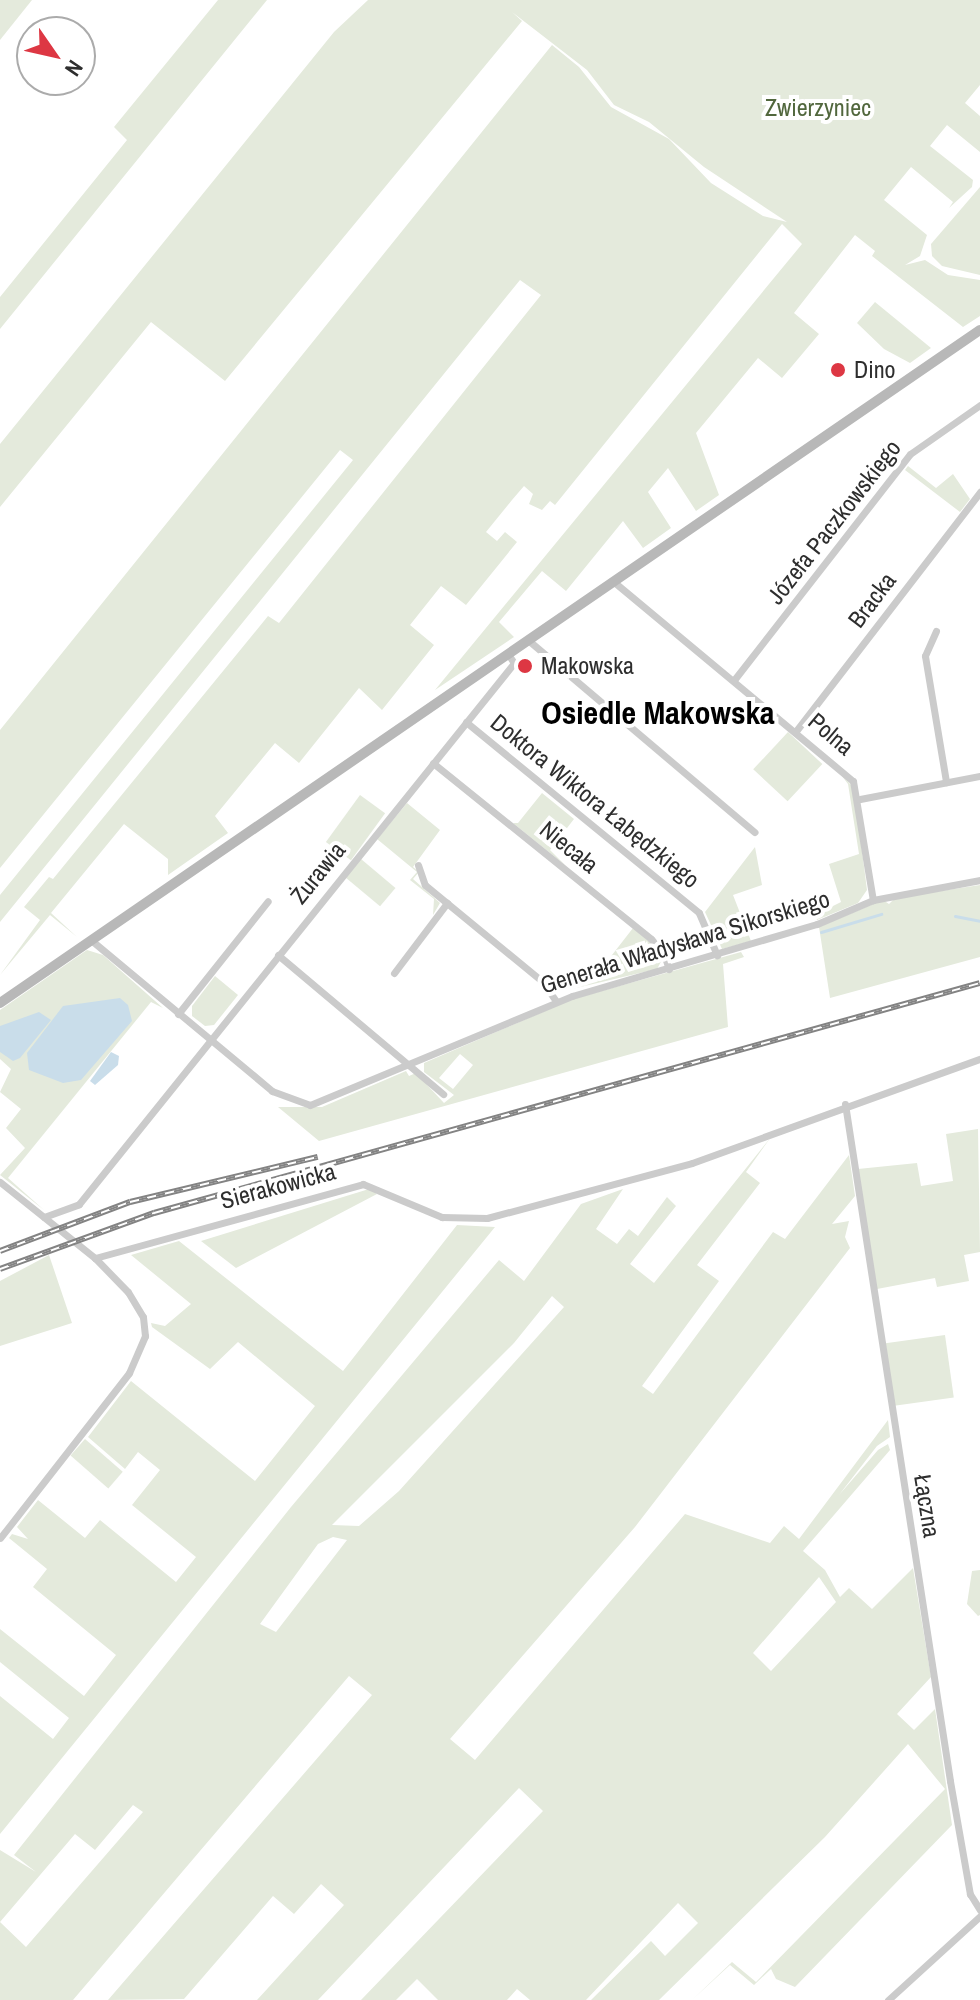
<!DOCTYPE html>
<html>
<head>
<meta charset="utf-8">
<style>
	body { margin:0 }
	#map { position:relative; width:980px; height:2000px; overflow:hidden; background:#fff; font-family:"Archivo Narrow",sans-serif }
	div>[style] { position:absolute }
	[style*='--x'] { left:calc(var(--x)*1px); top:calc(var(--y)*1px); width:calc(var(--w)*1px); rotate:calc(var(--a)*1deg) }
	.green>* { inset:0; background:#e4eadc; transform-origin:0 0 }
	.water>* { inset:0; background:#c9ddea }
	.stream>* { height:3px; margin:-1.5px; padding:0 1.5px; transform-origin:1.5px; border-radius:1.5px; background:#c9ddea }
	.street>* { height:7px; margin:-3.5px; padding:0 3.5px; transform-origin:3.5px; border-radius:3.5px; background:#cbcbcb }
	.secondary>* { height:10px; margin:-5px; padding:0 5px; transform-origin:5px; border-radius:5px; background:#b8b8b8 }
	.rail>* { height:6px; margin-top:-3px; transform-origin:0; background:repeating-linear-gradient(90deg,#fff 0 9px,#838383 0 18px); box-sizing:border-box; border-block:2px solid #838383 }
	.dots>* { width:22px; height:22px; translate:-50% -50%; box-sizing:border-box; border:4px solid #fff; border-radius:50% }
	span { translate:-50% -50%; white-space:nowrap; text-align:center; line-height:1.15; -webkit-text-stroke:8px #fff; paint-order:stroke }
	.park-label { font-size:24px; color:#51673d }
	.poi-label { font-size:24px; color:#2e2e2e }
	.left { translate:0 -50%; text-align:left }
	.street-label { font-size:24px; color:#2e2e2e }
	.district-label { font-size:32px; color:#000; font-weight:700 }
	.north { position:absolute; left:16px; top:16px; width:80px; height:80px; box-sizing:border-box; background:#fff; border:2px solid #ababab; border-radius:50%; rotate:124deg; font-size:22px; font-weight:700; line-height:32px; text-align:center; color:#2e2e2e }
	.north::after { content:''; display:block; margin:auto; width:28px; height:36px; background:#dd3743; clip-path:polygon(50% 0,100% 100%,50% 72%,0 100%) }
</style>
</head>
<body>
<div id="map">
	<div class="green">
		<div style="clip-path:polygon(0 0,32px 0,0 40px)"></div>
		<div style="clip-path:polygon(218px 0,267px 0,0 329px,0 297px,127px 140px,114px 127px)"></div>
		<div style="clip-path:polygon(368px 0,980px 0,980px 85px,965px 103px,980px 116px,980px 152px,947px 125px,930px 146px,973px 180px,972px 187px,949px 208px,953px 202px,911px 167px,884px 200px,927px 235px,920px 256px,905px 265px,925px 260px,948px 275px,980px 280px,980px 316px,963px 327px,872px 256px,875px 251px,855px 235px,794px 313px,819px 334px,782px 378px,758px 358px,696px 433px,719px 495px,696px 511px,668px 468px,648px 492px,671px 528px,643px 548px,623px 521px,566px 591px,542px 571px,499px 622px,514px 637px,435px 690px,802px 244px,782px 224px,555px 505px,550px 501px,542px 510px,529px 504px,533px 494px,524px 486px,512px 500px,486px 532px,497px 541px,505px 532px,517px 542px,466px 605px,441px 586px,410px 625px,434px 645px,382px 710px,359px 688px,299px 763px,275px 743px,215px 816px,228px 833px,168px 875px,168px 859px,124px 824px,51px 913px,77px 937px,50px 915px,0 975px,40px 920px,24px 907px,49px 877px,53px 879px,268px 616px,279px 623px,541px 295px,520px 280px,0 922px,0 895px,353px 460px,340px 450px,0 868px,0 730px,552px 45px,579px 67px,611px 107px,669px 139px,711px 183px,763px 216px,787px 222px,704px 167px,649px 122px,614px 105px,587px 70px,512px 12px,522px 21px,225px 381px,151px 322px,0 507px,0 444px,334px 32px)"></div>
		<div style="clip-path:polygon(980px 187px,980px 275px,942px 266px,932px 256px,931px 244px)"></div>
		<div style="clip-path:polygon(875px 302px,931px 348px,910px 363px,884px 349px,857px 323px)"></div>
		<div style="clip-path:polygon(908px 466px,936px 488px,953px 474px,970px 499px,960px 512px,905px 470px)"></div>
		<div style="left:788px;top:732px;width:47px;height:51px;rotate:43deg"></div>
		<div style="clip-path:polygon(839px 772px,852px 786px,855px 796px,867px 890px,858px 903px,817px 920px,815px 915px,841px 902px,829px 864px,859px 854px,848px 784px)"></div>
		<div style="clip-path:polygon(542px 793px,574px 819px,550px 850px,566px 866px,513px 823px,518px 823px)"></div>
		<div style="left:360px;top:795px;width:31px;height:58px;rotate:36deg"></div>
		<div style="clip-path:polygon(407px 803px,440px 830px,413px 867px,419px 872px,413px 879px,440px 903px,433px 915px,434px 899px,410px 880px,417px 872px,377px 839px)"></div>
		<div style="clip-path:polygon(755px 847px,762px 885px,733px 895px,751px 941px,722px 949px,705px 912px)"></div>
		<div style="left:361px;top:859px;width:45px;height:24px;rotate:40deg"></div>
		<div style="clip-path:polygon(980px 885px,980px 957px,830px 998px,819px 927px,883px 900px,889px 904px,895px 898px)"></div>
		<div style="clip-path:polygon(633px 928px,659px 950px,663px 958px,657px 969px,559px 992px,615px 974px,605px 964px)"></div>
		<div style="clip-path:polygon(87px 950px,103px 955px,163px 1008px,151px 1002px,8px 1178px,44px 1210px,0 1175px,25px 1148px,6px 1128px,21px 1109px,0 1092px,11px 1069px,0 1059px,0 1010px)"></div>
		<div style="clip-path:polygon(evenodd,741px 952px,744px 957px,723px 964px,728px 1027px,319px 1141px,278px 1107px,322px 1107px,406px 1071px,409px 1076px,416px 1073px,444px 1103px,454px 1095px,424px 1072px,424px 1063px,573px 999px,741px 952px,460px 1054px,473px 1065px,453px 1089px,439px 1078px,460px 1054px)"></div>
		<div style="clip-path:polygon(215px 976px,238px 995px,214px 1025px,205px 1026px,192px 1016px,192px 1006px)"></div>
		<div style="clip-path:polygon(978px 1129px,980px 1252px,964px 1255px,969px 1281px,937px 1287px,935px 1278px,877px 1289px,858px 1169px,917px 1163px,921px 1186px,953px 1181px,946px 1134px)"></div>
		<div style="clip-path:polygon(evenodd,771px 1137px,746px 1172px,760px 1183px,697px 1265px,719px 1281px,642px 1386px,653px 1394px,773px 1232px,785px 1239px,849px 1155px,855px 1196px,832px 1224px,849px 1221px,845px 1237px,850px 1248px,635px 1527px,450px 1739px,475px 1760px,685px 1514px,770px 1543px,784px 1526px,799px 1539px,888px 1420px,890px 1437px,877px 1446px,839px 1495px,878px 1450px,888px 1444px,890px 1450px,803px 1551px,825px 1570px,840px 1597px,849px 1588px,872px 1609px,913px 1568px,931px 1677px,897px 1714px,914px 1730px,935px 1709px,952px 1825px,795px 1987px,776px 1979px,771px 1969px,754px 1985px,730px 1965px,692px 2000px,732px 1962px,756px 1982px,945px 1789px,908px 1744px,825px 1837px,659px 2000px,591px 2000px,651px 1941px,665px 1956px,698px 1923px,678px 1903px,586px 2000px,530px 2000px,517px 1989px,507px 2000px,438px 2000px,417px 1979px,396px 2000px,361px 2000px,543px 1811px,519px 1788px,318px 2000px,257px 2000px,344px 1905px,321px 1884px,294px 1914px,273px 1896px,184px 1999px,108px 2000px,372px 1695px,349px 1676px,73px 2000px,0 2000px,0 1922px,26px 1947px,143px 1812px,133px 1805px,95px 1850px,75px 1834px,0 1922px,0 1850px,36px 1872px,14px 1855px,291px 1507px,499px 1260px,524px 1281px,581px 1204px,623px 1189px,596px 1229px,617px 1244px,629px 1229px,638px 1236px,667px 1197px,676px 1206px,630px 1264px,654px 1283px,771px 1137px,552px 1296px,564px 1307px,399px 1491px,359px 1526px,332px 1525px,514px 1343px,552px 1296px,771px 1137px,333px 1537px,347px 1540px,276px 1632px,260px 1624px,318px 1544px,333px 1537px,771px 1137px,819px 1577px,836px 1602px,771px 1671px,753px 1653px,819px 1577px)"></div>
		<div style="clip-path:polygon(369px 1189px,377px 1194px,236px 1268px,201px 1241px)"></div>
		<div style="clip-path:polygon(457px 1225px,495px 1227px,0 1834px,0 1696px,53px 1739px,69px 1718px,0 1662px,0 1629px,84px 1696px,116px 1655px,33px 1587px,47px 1569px,9px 1538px,12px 1534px,28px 1539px,17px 1527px,38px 1500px,85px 1538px,100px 1520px,176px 1582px,196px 1557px,132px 1505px,160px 1470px,138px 1452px,125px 1469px,88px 1437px,131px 1381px,255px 1481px,315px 1406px,238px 1342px,210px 1369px,152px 1327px,151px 1323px,165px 1326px,191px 1304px,131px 1255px,179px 1241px,343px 1371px)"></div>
		<div style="clip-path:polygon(49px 1255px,72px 1323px,0 1346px,0 1281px)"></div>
		<div style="left:945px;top:1335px;width:63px;height:60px;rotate:82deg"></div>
		<div style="left:85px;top:1439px;width:50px;height:22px;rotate:41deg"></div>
		<div style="clip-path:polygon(980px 1570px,980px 1615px,978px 1616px,967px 1604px,972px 1571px)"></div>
	</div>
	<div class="water">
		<div style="clip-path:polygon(120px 998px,128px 1005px,132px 1021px,81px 1080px,63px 1083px,29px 1070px,27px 1053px,63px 1006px)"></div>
		<div style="clip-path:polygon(39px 1012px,51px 1020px,20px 1058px,13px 1061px,0 1052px,0 1026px)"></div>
		<div style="clip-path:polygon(111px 1052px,119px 1056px,118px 1065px,95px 1085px,90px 1081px)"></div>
	</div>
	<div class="stream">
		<div style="--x:955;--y:916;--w:25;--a:11"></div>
		<div style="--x:821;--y:932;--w:63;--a:-16.7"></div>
	</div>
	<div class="street">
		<div style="--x:614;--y:582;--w:311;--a:39.8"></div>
		<div style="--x:853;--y:781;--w:121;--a:80.5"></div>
		<div style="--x:936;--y:631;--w:27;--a:114"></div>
		<div style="--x:925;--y:656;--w:128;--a:80.5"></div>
		<div style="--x:528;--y:640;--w:297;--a:40.3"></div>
		<div style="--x:734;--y:680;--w:286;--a:-52.1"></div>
		<div style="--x:910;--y:454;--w:85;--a:-35"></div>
		<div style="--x:466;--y:722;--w:301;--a:39.3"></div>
		<div style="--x:699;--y:913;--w:46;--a:66.8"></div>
		<div style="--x:796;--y:731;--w:302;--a:-52.4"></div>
		<div style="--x:433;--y:763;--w:280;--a:38.9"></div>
		<div style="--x:651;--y:939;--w:17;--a:45"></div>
		<div style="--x:663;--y:951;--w:19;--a:72"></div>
		<div style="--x:860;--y:799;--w:122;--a:-10.9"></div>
		<div style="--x:418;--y:865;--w:21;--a:71"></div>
		<div style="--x:425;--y:885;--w:151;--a:39.4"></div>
		<div style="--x:542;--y:981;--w:24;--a:55"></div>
		<div style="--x:91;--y:940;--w:236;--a:39.8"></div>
		<div style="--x:272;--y:1091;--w:40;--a:20.2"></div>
		<div style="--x:310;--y:1105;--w:284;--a:-22.6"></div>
		<div style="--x:572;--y:996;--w:255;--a:-16.4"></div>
		<div style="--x:817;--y:924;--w:61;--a:-23.2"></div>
		<div style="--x:873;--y:900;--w:109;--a:-10.6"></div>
		<div style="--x:278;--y:955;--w:216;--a:40.1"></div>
		<div style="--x:394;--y:973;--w:88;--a:-52.9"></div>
		<div style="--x:178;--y:1014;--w:144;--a:-51.5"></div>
		<div style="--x:845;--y:1104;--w:685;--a:81.18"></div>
		<div style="--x:950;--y:1781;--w:115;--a:80"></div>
		<div style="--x:970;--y:1894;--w:19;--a:58"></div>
		<div style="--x:0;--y:1182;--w:122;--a:38.7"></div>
		<div style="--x:95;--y:1258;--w:47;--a:45.9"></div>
		<div style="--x:128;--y:1292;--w:29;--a:59"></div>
		<div style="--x:143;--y:1317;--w:19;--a:84"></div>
		<div style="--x:145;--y:1336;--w:40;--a:113.4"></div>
		<div style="--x:129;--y:1373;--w:209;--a:128"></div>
		<div style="--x:44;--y:1217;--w:37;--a:-20"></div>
		<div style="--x:79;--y:1204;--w:694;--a:-51.2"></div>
		<div style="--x:514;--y:663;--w:11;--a:-124"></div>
		<div style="--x:95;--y:1258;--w:278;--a:-15.4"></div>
		<div style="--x:363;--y:1184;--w:86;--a:22.7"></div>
		<div style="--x:442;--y:1217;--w:45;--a:1.3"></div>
		<div style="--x:487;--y:1218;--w:212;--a:-15"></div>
		<div style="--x:692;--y:1163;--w:306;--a:-19.9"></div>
		<div style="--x:888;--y:2000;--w:125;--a:-42.4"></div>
	</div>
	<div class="secondary">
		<div style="--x:0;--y:1003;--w:1189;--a:-34.48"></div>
	</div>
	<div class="rail">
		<div style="--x:0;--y:1251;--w:139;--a:-20.7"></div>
		<div style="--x:130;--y:1202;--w:193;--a:-13.5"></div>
		<div style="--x:0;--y:1269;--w:164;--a:-20"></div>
		<div style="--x:154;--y:1213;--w:857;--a:-15.56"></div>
	</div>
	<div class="dots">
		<div style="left:838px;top:370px;background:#dd3743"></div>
		<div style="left:525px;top:666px;background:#dd3743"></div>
	</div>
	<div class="park-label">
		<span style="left:818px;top:108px">Zwierzyniec</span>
	</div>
	<div class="poi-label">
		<span class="left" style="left:854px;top:370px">Dino</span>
		<span class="left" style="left:541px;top:666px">Makowska</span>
	</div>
	<div class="street-label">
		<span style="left:834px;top:522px;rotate:-52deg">Józefa Paczkowskiego</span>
		<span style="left:872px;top:600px;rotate:-53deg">Bracka</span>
		<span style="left:831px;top:734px;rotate:40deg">Polna</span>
		<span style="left:595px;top:801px;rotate:39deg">Doktora Wiktora Łabędzkiego</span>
		<span style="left:569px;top:847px;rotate:39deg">Niecała</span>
		<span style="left:318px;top:873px;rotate:-51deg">Żurawia</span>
		<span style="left:685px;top:942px;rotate:-17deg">Generała Władysława Sikorskiego</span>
		<span style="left:278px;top:1186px;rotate:-15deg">Sierakowicka</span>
		<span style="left:927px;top:1506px;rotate:81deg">Łączna</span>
	</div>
	<div class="district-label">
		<span style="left:658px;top:713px">Osiedle Makowska</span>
	</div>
	<div class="north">N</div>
</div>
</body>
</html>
